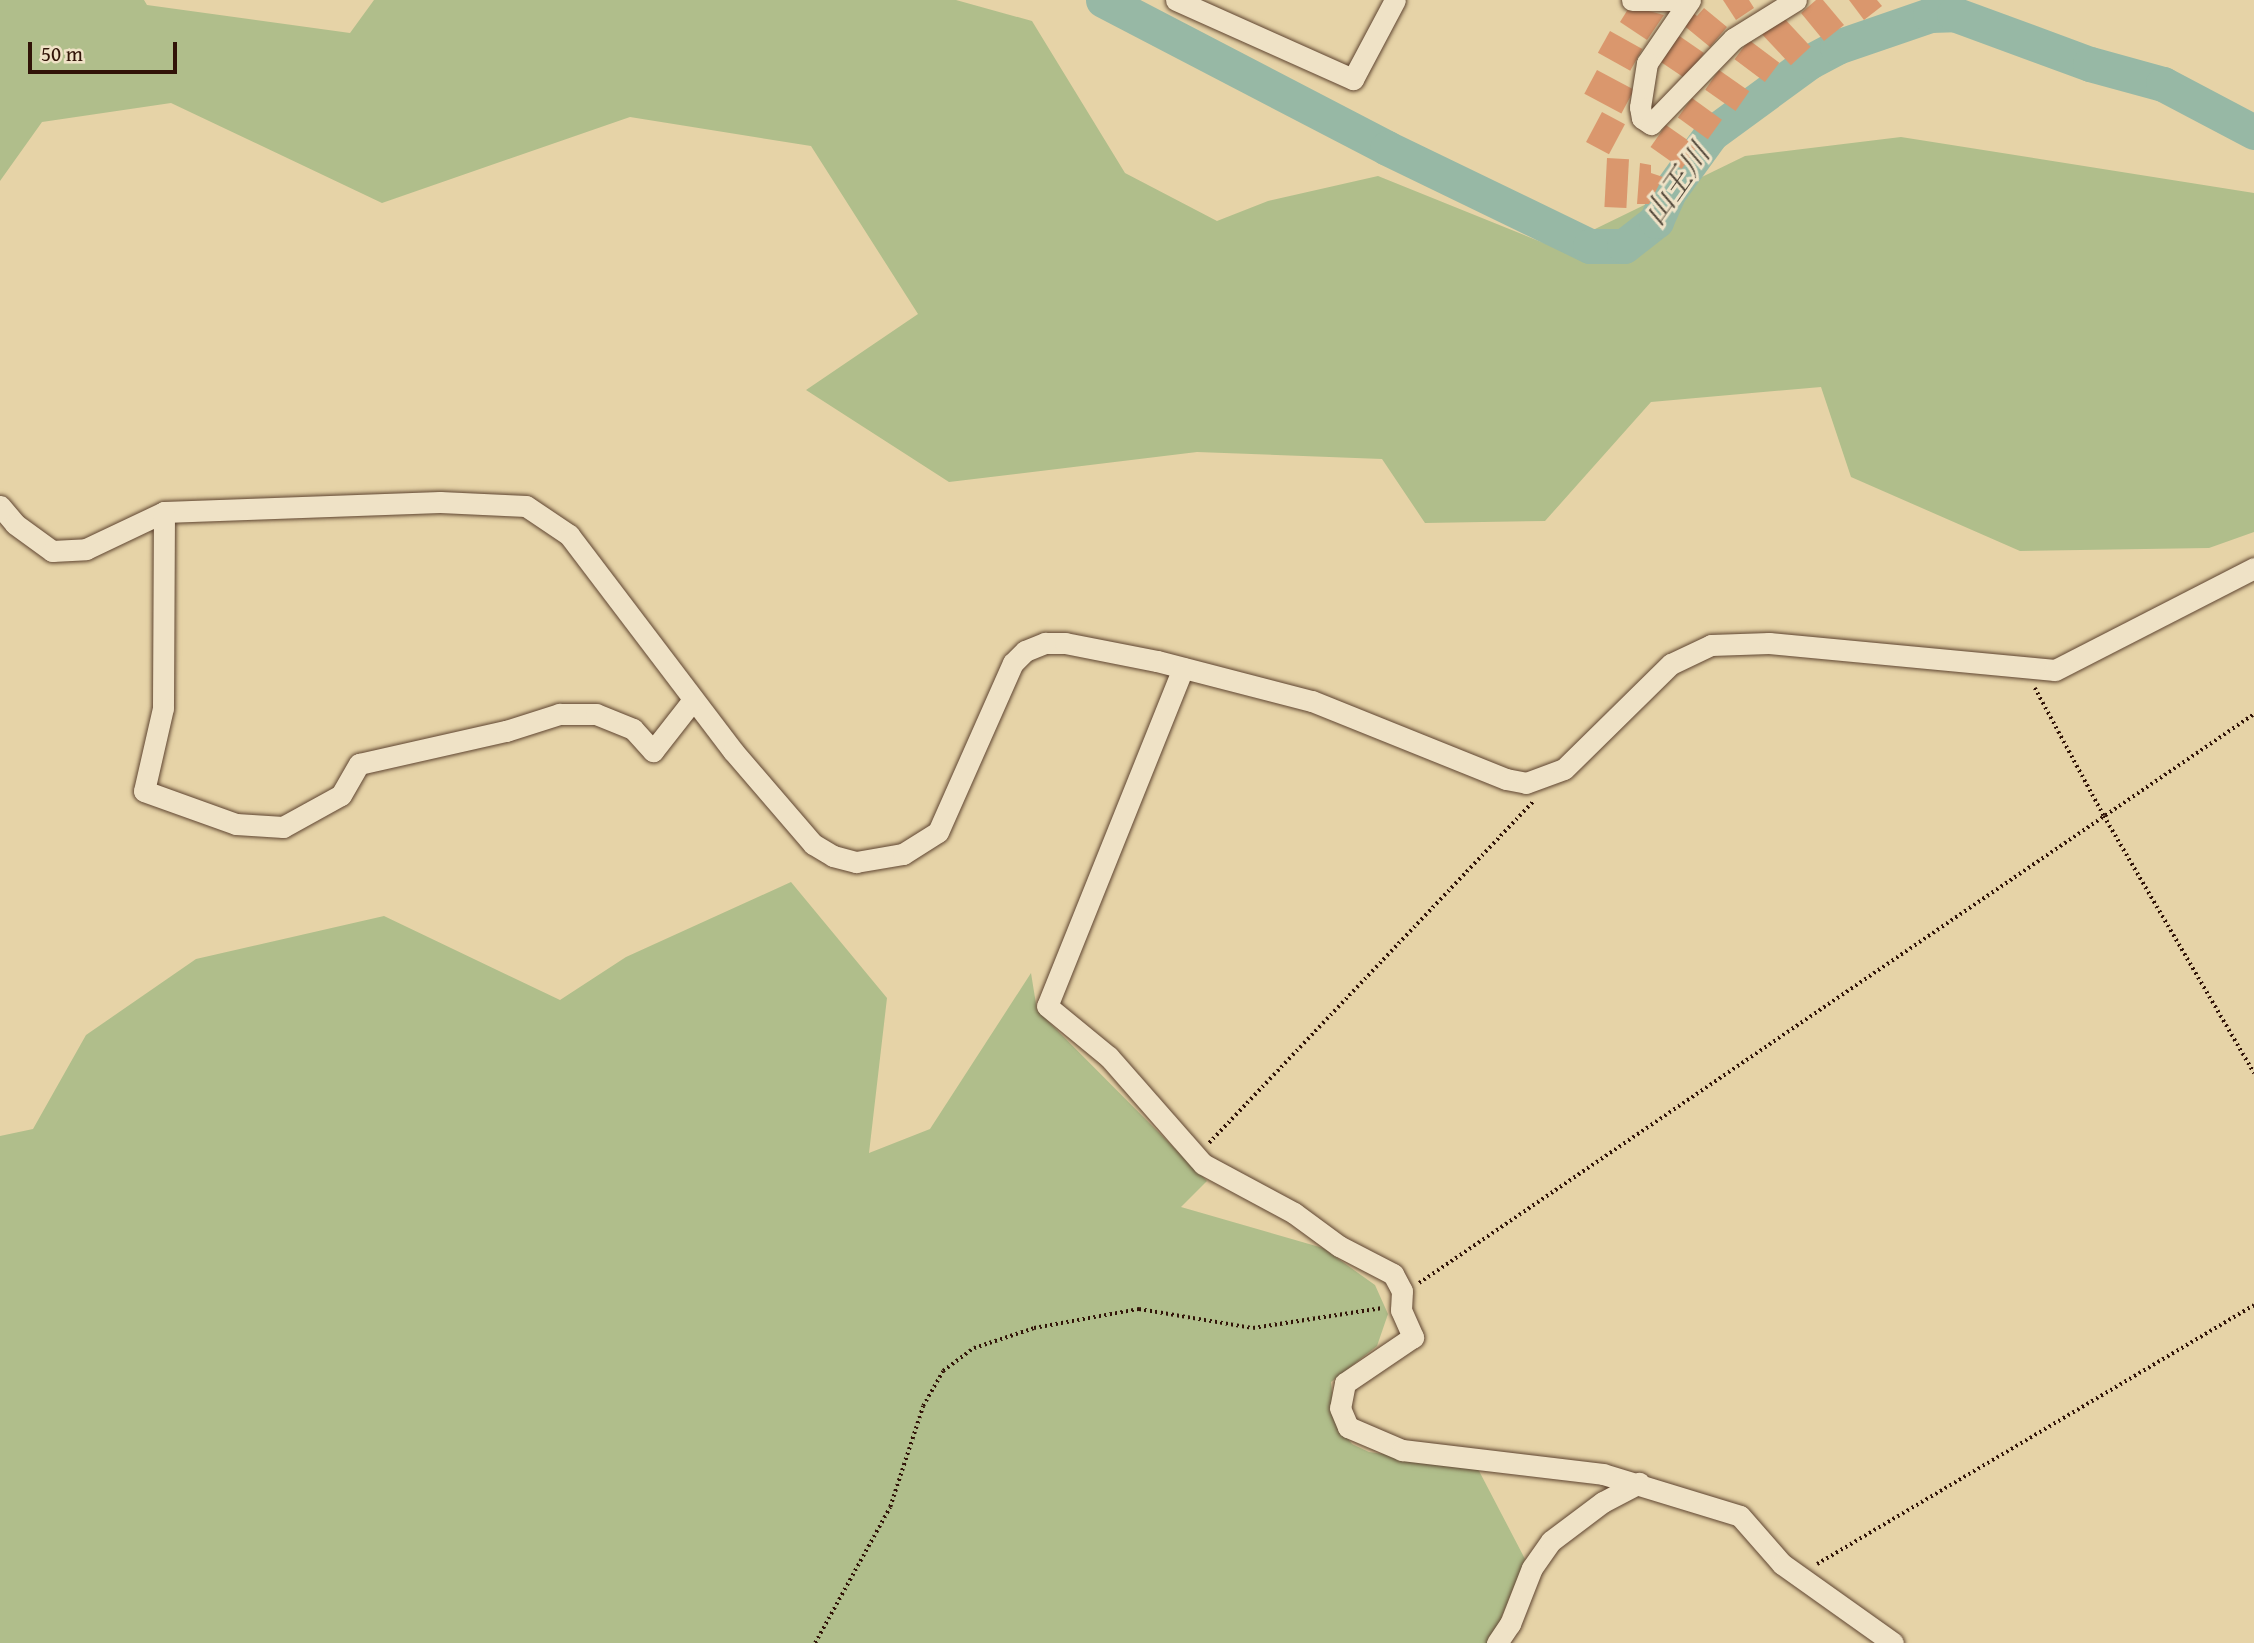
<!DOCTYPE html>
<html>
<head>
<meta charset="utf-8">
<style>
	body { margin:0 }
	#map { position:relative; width:2254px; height:1643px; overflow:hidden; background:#e6d3a7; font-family:"Gentium Book Plus","Noto Serif JP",serif }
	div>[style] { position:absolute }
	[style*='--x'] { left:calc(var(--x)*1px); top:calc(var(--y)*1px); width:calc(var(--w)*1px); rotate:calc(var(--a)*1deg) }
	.green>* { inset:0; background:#b0be8b }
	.river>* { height:35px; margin:-17.5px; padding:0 17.5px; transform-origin:17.5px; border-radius:17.5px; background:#97b8a5 }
	.building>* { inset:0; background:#da976d; transform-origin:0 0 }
	.path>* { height:3.5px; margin-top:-1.75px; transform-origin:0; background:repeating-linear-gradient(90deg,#311408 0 2px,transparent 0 5.5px) }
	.roads { filter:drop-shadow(0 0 2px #5e4430) drop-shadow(0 0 2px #5e4430) }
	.minor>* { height:21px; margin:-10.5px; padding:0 10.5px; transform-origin:10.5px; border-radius:10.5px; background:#efe2c6 }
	span { translate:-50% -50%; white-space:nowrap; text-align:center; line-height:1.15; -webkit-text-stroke:6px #efe2c6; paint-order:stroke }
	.water-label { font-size:30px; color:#504537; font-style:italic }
	.scale { position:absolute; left:28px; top:42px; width:149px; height:32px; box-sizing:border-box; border:4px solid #311408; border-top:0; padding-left:9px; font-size:21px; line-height:24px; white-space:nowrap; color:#311408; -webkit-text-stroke:5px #efe2c6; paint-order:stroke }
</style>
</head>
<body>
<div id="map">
	<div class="green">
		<div style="clip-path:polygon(0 0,144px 0,147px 5px,350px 33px,374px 0,956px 0,1032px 21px,1125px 173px,1217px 221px,1268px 201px,1378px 176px,1556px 248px,1745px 156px,1901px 137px,2254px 193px,2254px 532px,2209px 548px,2020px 551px,1851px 477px,1821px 387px,1651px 402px,1545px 521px,1425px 523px,1382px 459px,1197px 452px,949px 482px,806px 390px,918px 314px,811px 146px,630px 117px,382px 203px,171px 103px,42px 122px,0 181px)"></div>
		<div style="clip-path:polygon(791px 882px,887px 998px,869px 1153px,930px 1129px,1031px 973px,1037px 1010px,1207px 1181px,1181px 1207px,1323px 1248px,1375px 1285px,1388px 1314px,1377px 1346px,1331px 1382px,1335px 1422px,1352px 1444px,1369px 1452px,1477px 1467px,1525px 1559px,1491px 1643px,0 1643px,0 1136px,33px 1129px,86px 1035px,196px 959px,384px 916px,560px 1000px,626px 957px)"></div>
	</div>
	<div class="river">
		<div style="--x:1103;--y:0;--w:320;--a:27.5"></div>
		<div style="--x:1387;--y:148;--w:225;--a:25.8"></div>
		<div style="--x:1590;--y:246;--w:34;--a:0"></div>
		<div style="--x:1624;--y:246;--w:41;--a:-38"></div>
		<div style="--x:1656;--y:221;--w:32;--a:-66"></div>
		<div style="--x:1669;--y:192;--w:72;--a:-54.1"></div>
		<div style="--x:1711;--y:134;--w:122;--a:-36.3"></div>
		<div style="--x:1809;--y:62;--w:32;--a:-28"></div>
		<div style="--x:1837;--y:47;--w:98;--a:-19"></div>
		<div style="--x:1930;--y:15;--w:24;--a:-2"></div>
		<div style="--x:1954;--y:14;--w:145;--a:20.2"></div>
		<div style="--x:2090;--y:64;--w:76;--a:15.3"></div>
		<div style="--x:2163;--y:84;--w:103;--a:27.8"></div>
	</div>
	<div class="building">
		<div style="clip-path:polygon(1723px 0,1749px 0,1754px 8px,1736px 20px)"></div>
		<div style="clip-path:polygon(1816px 0,1823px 0,1844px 25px,1824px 41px,1801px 13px)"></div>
		<div style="clip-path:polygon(1849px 0,1877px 0,1882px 6px,1864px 20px)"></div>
		<div style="clip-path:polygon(1630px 6px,1664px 15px,1647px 40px,1620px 22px)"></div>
		<div style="clip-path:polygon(1704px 8px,1727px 27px,1710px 47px,1682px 24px,1692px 12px,1697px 16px)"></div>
		<div style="left:1782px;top:16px;width:42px;height:27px;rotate:47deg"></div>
		<div style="left:1610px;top:31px;width:37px;height:25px;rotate:29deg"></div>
		<div style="clip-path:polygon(1675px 33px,1704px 53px,1686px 79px,1652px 56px)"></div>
		<div style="left:1749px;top:40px;width:38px;height:24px;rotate:37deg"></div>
		<div style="left:1597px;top:70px;width:42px;height:27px;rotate:28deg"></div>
		<div style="left:1719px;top:70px;width:37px;height:24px;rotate:35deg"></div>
		<div style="left:1692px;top:98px;width:37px;height:24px;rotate:36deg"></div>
		<div style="left:1602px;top:112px;width:26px;height:34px;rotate:28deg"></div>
		<div style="left:1666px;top:125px;width:38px;height:27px;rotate:35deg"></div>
		<div style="left:1607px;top:158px;width:22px;height:49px;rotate:3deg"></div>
		<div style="clip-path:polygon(1640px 163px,1651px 165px,1651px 173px,1663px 177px,1649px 204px,1637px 204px)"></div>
	</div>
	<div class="path">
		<div style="--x:2035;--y:688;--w:145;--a:61.7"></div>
		<div style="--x:2104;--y:816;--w:298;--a:59.7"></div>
		<div style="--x:1209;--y:1143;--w:472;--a:-46.5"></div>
		<div style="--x:1419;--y:1283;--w:1010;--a:-34.27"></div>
		<div style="--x:1817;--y:1564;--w:508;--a:-30.65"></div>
		<div style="--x:815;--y:1643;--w:155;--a:-61.1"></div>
		<div style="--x:890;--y:1507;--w:106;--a:-71.9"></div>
		<div style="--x:923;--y:1406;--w:40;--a:-60.3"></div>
		<div style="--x:943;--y:1371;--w:39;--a:-37"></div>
		<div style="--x:974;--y:1348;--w:63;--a:-18.4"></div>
		<div style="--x:1034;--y:1328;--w:107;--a:-10.3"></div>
		<div style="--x:1139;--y:1309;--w:116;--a:9.5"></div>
		<div style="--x:1253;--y:1328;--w:131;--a:-8.8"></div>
	</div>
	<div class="roads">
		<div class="minor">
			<div style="--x:1176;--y:0;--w:194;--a:24.1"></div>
			<div style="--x:1353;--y:79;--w:89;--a:-62"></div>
			<div style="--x:1632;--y:0;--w:41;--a:0"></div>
			<div style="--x:1690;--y:0;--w:76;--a:124.3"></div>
			<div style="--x:1647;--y:63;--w:45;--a:99"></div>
			<div style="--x:1640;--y:107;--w:11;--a:80"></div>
			<div style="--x:1642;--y:118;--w:11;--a:34"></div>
			<div style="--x:1651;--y:124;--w:118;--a:-46"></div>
			<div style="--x:1733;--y:39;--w:74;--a:-31.8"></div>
			<div style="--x:0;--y:506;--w:23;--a:50"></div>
			<div style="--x:15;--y:524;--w:46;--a:36.1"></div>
			<div style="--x:52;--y:551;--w:34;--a:-3"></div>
			<div style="--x:86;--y:549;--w:86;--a:-25.4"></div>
			<div style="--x:164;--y:512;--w:276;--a:-2.1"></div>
			<div style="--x:440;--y:502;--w:86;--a:2.7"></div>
			<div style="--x:526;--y:506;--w:52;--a:34"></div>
			<div style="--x:569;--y:535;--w:271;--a:52.8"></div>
			<div style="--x:733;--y:751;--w:123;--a:49.3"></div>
			<div style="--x:813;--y:844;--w:23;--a:31"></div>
			<div style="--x:833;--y:856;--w:24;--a:15"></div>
			<div style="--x:856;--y:862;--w:48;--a:-9.7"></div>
			<div style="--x:903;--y:854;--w:41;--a:-32.2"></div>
			<div style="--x:938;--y:832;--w:185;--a:-66.1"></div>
			<div style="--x:1013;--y:663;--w:17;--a:-45"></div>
			<div style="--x:1025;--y:651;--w:22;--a:-22"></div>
			<div style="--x:1045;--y:643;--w:20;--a:0"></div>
			<div style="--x:1065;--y:643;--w:94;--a:11.1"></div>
			<div style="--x:1157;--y:661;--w:160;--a:14.5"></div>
			<div style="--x:1312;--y:701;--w:209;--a:21.9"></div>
			<div style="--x:1506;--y:779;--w:20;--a:11"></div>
			<div style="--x:1526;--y:783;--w:40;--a:-20.2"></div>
			<div style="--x:1564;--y:769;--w:150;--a:-44.5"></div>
			<div style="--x:1671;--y:664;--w:44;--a:-25.4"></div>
			<div style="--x:1711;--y:645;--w:58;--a:-2"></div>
			<div style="--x:1769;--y:643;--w:287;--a:5.4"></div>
			<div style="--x:2055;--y:670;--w:224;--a:-27.1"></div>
			<div style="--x:164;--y:512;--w:196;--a:90.3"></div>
			<div style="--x:163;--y:708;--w:85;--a:102.9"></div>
			<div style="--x:144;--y:791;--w:98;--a:19.7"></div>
			<div style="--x:236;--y:824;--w:47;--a:3.7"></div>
			<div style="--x:283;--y:827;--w:66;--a:-28.9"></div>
			<div style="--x:341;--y:795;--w:36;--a:-60"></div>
			<div style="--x:359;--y:764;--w:151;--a:-12.7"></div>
			<div style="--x:506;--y:731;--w:56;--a:-17.8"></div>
			<div style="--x:559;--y:714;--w:37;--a:0"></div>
			<div style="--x:596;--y:714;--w:40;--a:22"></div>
			<div style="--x:633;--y:729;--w:30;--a:48"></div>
			<div style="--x:653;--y:751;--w:65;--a:-51.9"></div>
			<div style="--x:1183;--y:668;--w:364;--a:111.9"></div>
			<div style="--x:1047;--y:1006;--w:80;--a:39.4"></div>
			<div style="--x:1109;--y:1057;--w:142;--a:48.7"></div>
			<div style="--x:1203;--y:1164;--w:103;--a:28.3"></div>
			<div style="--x:1294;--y:1213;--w:56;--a:36.3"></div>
			<div style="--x:1339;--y:1246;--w:61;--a:27.4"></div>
			<div style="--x:1393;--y:1274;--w:19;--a:62"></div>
			<div style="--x:1402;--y:1291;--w:19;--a:93"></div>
			<div style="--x:1401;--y:1310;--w:30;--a:66"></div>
			<div style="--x:1413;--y:1337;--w:82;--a:145.9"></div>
			<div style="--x:1345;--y:1383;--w:25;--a:101"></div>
			<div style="--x:1340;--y:1408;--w:21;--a:67"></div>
			<div style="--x:1348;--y:1427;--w:59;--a:23.1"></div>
			<div style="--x:1402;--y:1450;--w:202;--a:6.8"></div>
			<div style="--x:1603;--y:1474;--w:143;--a:17"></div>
			<div style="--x:1740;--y:1516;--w:64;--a:48.8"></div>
			<div style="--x:1782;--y:1564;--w:136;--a:35.4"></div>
			<div style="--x:1497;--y:1643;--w:23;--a:-56"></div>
			<div style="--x:1510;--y:1624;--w:60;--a:-68.6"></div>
			<div style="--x:1532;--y:1568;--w:33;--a:-55"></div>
			<div style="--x:1551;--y:1541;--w:65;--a:-36.9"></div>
			<div style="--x:1603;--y:1502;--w:41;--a:-27.8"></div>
		</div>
	</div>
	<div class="water-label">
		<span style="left:1676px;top:184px;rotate:-55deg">山王川</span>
	</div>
	<div class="scale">50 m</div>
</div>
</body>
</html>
